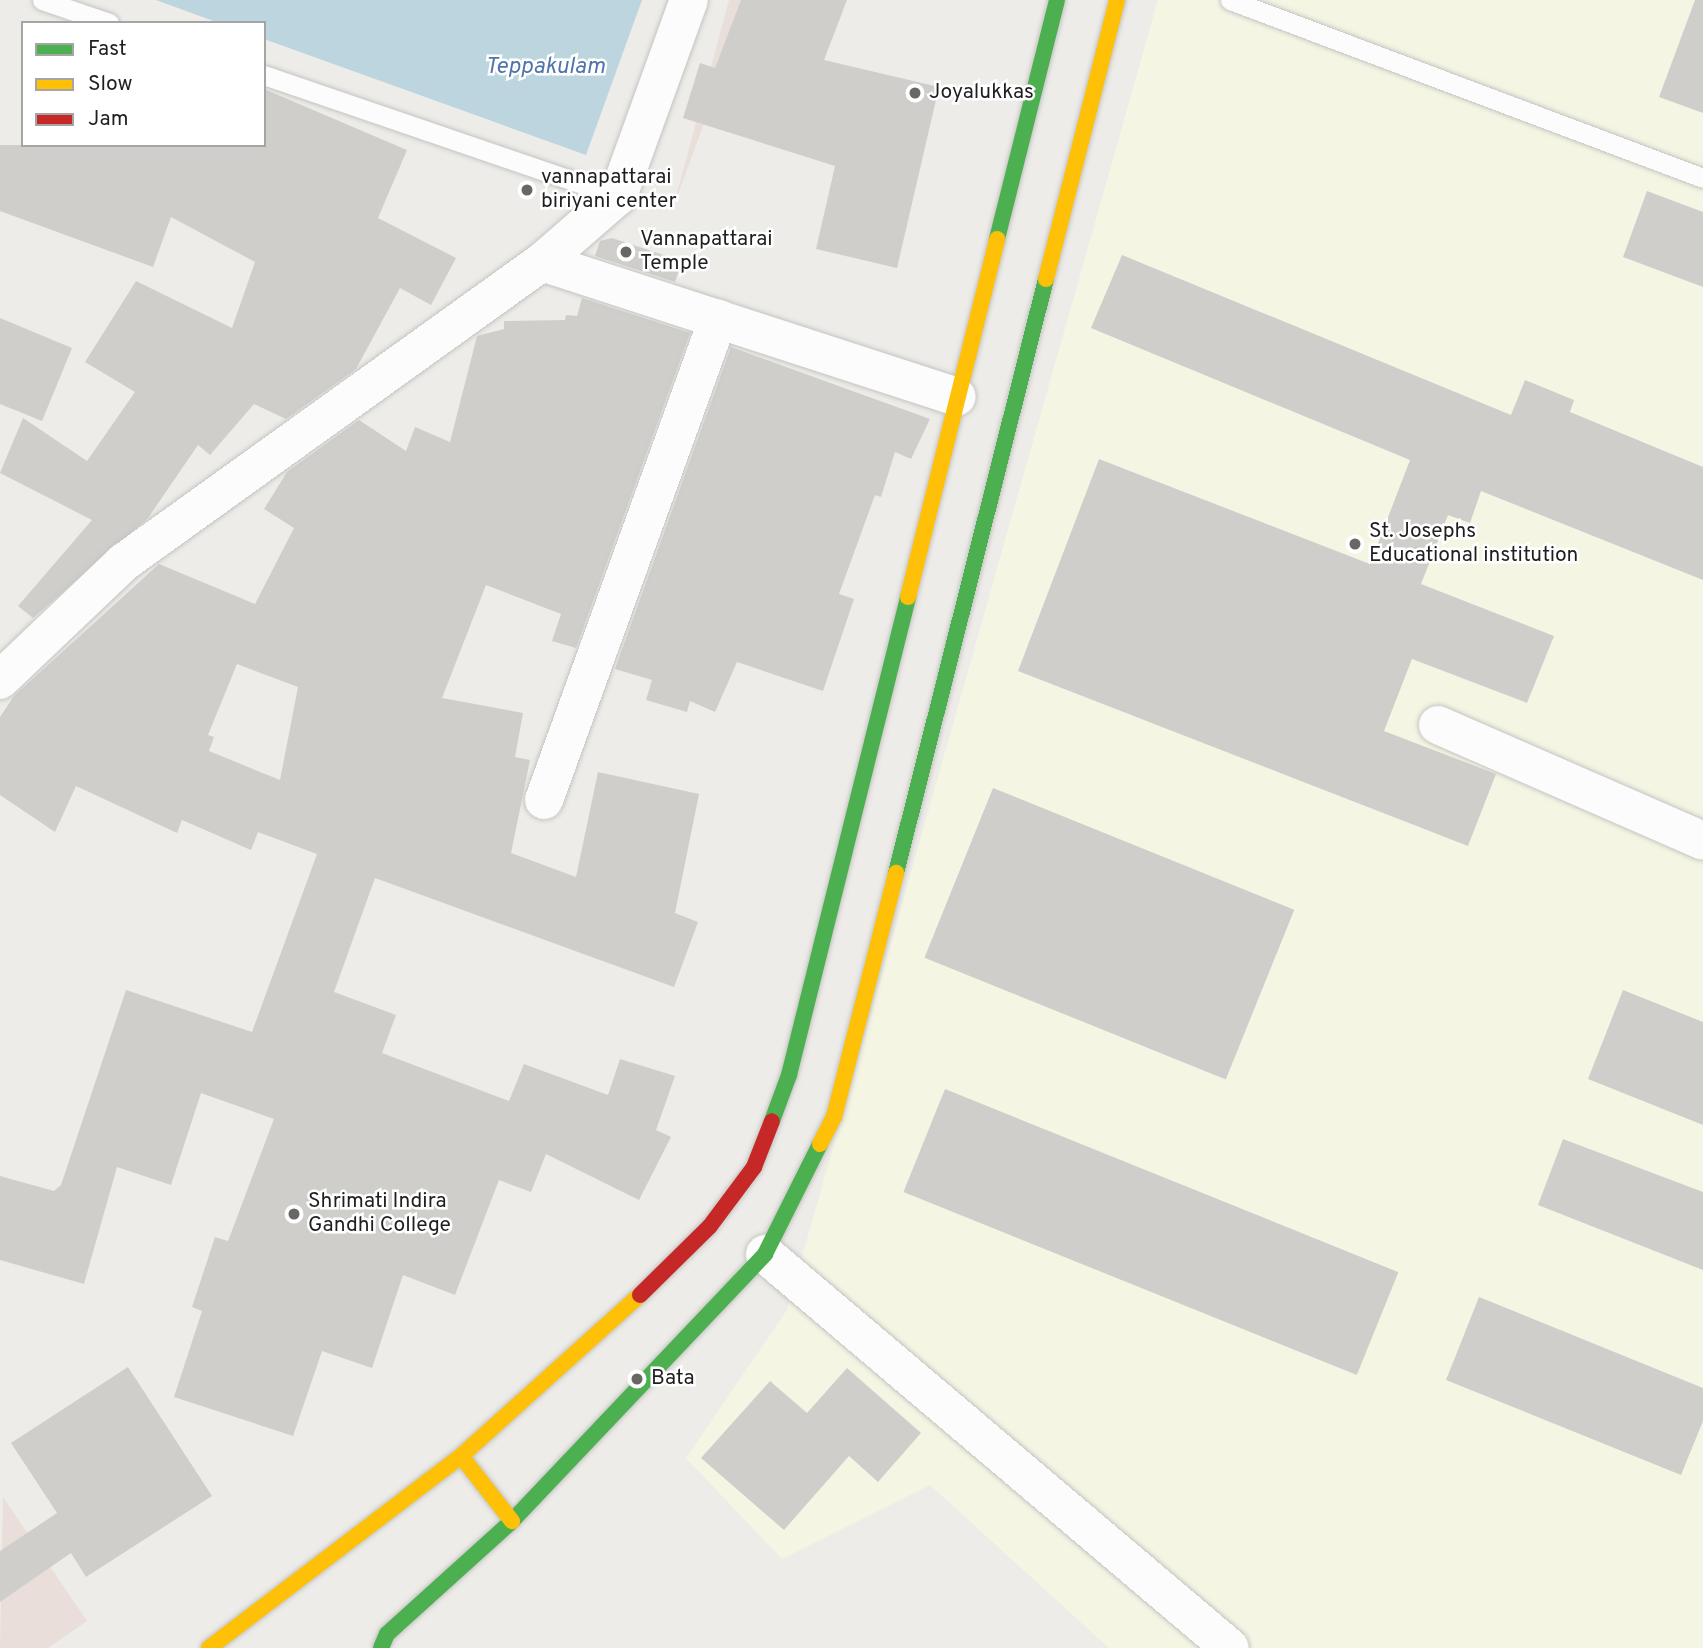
<!DOCTYPE html>
<html>
<head>
<meta charset="utf-8">
<style>
	body { margin:0 }
	#map { position:relative; width:1703px; height:1648px; overflow:hidden; background:#edece8; font-family:Overpass,sans-serif }
	div>[style] { position:absolute }
	[style*='--x'] { left:calc(var(--x)*1px); top:calc(var(--y)*1px); width:calc(var(--w)*1px); rotate:calc(var(--a)*1deg) }
	.commercial>* { inset:0; background:#eadeda }
	.education>* { inset:0; background:#f5f5e4 }
	.water>* { inset:0; background:#bdd5df }
	.building>* { inset:0; background:#d0cecb; transform-origin:0 0 }
	.roads { filter:drop-shadow(0 0 2px #c4c4c2) drop-shadow(0 0 2px #c4c4c2) }
	.lane>* { height:19px; margin:-9.5px; padding:0 9.5px; transform-origin:9.5px; border-radius:9.5px; background:#fcfcfc }
	.street>* { height:38px; margin:-19px; padding:0 19px; transform-origin:19px; border-radius:19px; background:#fcfcfc }
	.fast>* { height:16px; margin:-8px; padding:0 8px; transform-origin:8px; border-radius:8px; background:#4caf50 }
	.slow>* { height:16px; margin:-8px; padding:0 8px; transform-origin:8px; border-radius:8px; background:#ffc107 }
	.jam>* { height:16px; margin:-8px; padding:0 8px; transform-origin:8px; border-radius:8px; background:#c62828 }
	.dots>* { width:19px; height:19px; translate:-50% -50%; box-sizing:border-box; border:4px solid #fff; border-radius:50% }
	span { translate:-50% -50%; white-space:nowrap; text-align:center; line-height:1.15; -webkit-text-stroke:5px #fff; paint-order:stroke }
	.poi-label { font-size:21px; color:#1f1f1f }
	.left { translate:0 -50%; text-align:left }
	.water-label { font-size:23px; color:#5075aa; font-style:italic }
	.legend { position:absolute; left:21px; top:21px; width:245px; height:126px; box-sizing:border-box; background:#fff; border:2px solid #a5a5a5; margin:0; padding:9px 12px; list-style:none; font-size:21px; color:#1f1f1f }
	.legend li { display:flex; align-items:center; gap:14px; height:35px }
	.legend b { width:35px; border:2px solid #a5a5a5 }
</style>
</head>
<body>
<div id="map">
	<div class="commercial">
		<div style="clip-path:polygon(729px 0,749px 0,673px 208px)"></div>
		<div style="clip-path:polygon(3px 1497px,87px 1621px,48px 1648px,0 1648px)"></div>
	</div>
	<div class="education">
		<div style="clip-path:polygon(1158px 0,1703px 0,1703px 1648px,1109px 1648px,930px 1485px,782px 1559px,686px 1458px,787px 1310px)"></div>
	</div>
	<div class="water">
		<div style="clip-path:polygon(156px 0,642px 0,586px 155px,264px 39px,264px 23px,219px 23px)"></div>
	</div>
	<div class="building">
		<div style="clip-path:polygon(741px 0,847px 0,824px 60px,939px 87px,897px 268px,816px 249px,835px 166px,683px 118px,700px 63px,715px 68px)"></div>
		<div style="clip-path:polygon(1695px 0,1703px 0,1703px 113px,1659px 97px)"></div>
		<div style="clip-path:polygon(264px 89px,407px 150px,378px 218px,456px 258px,431px 305px,400px 288px,356px 369px,286px 419px,254px 404px,210px 455px,198px 445px,148px 518px,33px 618px,18px 606px,92px 520px,0 473px,23px 418px,87px 461px,135px 392px,85px 362px,136px 281px,232px 328px,255px 262px,171px 217px,153px 267px,0 211px,0 145px,264px 145px)"></div>
		<div style="clip-path:polygon(1647px 191px,1703px 212px,1703px 287px,1623px 257px)"></div>
		<div style="clip-path:polygon(612px 238px,682px 261px,675px 282px,595px 256px,600px 241px)"></div>
		<div style="clip-path:polygon(1122px 255px,1511px 415px,1525px 380px,1574px 400px,1570px 412px,1703px 467px,1703px 580px,1481px 491px,1470px 523px,1448px 515px,1421px 584px,1554px 636px,1527px 703px,1412px 659px,1384px 731px,1496px 774px,1468px 846px,1018px 671px,1099px 459px,1370px 564px,1410px 460px,1091px 328px)"></div>
		<div style="clip-path:polygon(evenodd,582px 298px,690px 333px,576px 648px,552px 641px,561px 614px,486px 585px,442px 698px,523px 713px,515px 757px,530px 760px,511px 853px,576px 877px,598px 772px,699px 794px,675px 913px,698px 922px,674px 987px,375px 878px,334px 992px,396px 1015px,382px 1053px,509px 1101px,524px 1064px,608px 1095px,620px 1059px,675px 1076px,656px 1130px,671px 1137px,639px 1200px,546px 1154px,531px 1192px,499px 1180px,455px 1295px,403px 1275px,372px 1368px,322px 1351px,293px 1436px,174px 1397px,202px 1311px,192px 1307px,215px 1237px,228px 1241px,274px 1119px,201px 1093px,171px 1185px,117px 1167px,84px 1284px,0 1260px,0 1176px,54px 1191px,61px 1185px,126px 990px,252px 1032px,317px 854px,258px 832px,251px 850px,182px 820px,177px 833px,76px 786px,55px 832px,0 795px,0 717px,14px 696px,159px 564px,255px 604px,294px 528px,264px 509px,287px 472px,359px 420px,406px 451px,415px 427px,450px 442px,477px 336px,504px 329px,504px 321px,565px 320px,566px 315px,577px 316px,582px 298px,237px 664px,298px 687px,280px 780px,209px 751px,214px 737px,208px 735px,237px 664px)"></div>
		<div style="clip-path:polygon(0 318px,72px 348px,42px 421px,0 404px)"></div>
		<div style="clip-path:polygon(731px 347px,930px 419px,911px 459px,895px 452px,881px 497px,875px 495px,839px 594px,854px 599px,823px 691px,737px 662px,715px 712px,690px 701px,687px 712px,646px 700px,652px 680px,615px 669px)"></div>
		<div style="left:993px;top:788px;width:325px;height:183px;rotate:22deg"></div>
		<div style="clip-path:polygon(1623px 990px,1703px 1022px,1703px 1125px,1588px 1079px)"></div>
		<div style="left:945px;top:1089px;width:489px;height:111px;rotate:22deg"></div>
		<div style="clip-path:polygon(1563px 1139px,1703px 1192px,1703px 1270px,1538px 1205px)"></div>
		<div style="clip-path:polygon(1479px 1297px,1703px 1388px,1703px 1421px,1681px 1475px,1446px 1380px)"></div>
		<div style="clip-path:polygon(128px 1367px,212px 1496px,86px 1577px,71px 1553px,0 1602px,0 1551px,57px 1513px,11px 1443px)"></div>
		<div style="clip-path:polygon(847px 1368px,921px 1433px,878px 1482px,849px 1456px,784px 1530px,701px 1458px,770px 1381px,807px 1413px)"></div>
	</div>
	<div class="roads">
		<div class="lane">
			<div style="--x:42;--y:0;--w:71;--a:18.9"></div>
			<div style="--x:1230;--y:0;--w:505;--a:20.62"></div>
			<div style="--x:264;--y:75;--w:374;--a:18.9"></div>
		</div>
		<div class="street">
			<div style="--x:542;--y:262;--w:436;--a:18"></div>
			<div style="--x:0;--y:680;--w:171;--a:-43.6"></div>
			<div style="--x:124;--y:562;--w:515;--a:-35.67"></div>
			<div style="--x:542;--y:262;--w:101;--a:-41"></div>
			<div style="--x:618;--y:196;--w:208;--a:-70.1"></div>
			<div style="--x:1438;--y:725;--w:289;--a:23.6"></div>
			<div style="--x:544;--y:800;--w:512;--a:-70.11"></div>
			<div style="--x:765;--y:1254;--w:609;--a:40.28"></div>
		</div>
		<div class="fast">
			<div style="--x:997;--y:239;--w:246;--a:-75.9"></div>
			<div style="--x:896;--y:873;--w:613;--a:-75.83"></div>
			<div style="--x:772;--y:1121;--w:49;--a:-69.7"></div>
			<div style="--x:789;--y:1075;--w:493;--a:-76"></div>
			<div style="--x:381;--y:1648;--w:15;--a:-67"></div>
			<div style="--x:387;--y:1634;--w:169;--a:-42.1"></div>
			<div style="--x:512;--y:1521;--w:368;--a:-46.5"></div>
			<div style="--x:765;--y:1254;--w:123;--a:-63.4"></div>
		</div>
		<div class="slow">
			<div style="--x:1046;--y:279;--w:288;--a:-75.7"></div>
			<div style="--x:908;--y:597;--w:369;--a:-76"></div>
			<div style="--x:820;--y:1144;--w:30;--a:-63"></div>
			<div style="--x:834;--y:1117;--w:252;--a:-75.7"></div>
			<div style="--x:461;--y:1456;--w:83;--a:51.9"></div>
			<div style="--x:209;--y:1648;--w:317;--a:-37.3"></div>
			<div style="--x:461;--y:1456;--w:241;--a:-42"></div>
		</div>
		<div class="jam">
			<div style="--x:640;--y:1295;--w:98;--a:-44.6"></div>
			<div style="--x:710;--y:1226;--w:74;--a:-53.3"></div>
			<div style="--x:754;--y:1167;--w:49;--a:-68.6"></div>
		</div>
	</div>
	<div class="dots">
		<div style="left:915px;top:93px;background:#676765"></div>
		<div style="left:527px;top:190px;background:#676765"></div>
		<div style="left:626px;top:252px;background:#676765"></div>
		<div style="left:1355px;top:544px;background:#676765"></div>
		<div style="left:294px;top:1214px;background:#676765"></div>
		<div style="left:637px;top:1379px;background:#676765"></div>
	</div>
	<div class="poi-label">
		<span class="left" style="left:929px;top:93px">Joyalukkas</span>
		<span class="left" style="left:541px;top:190px">vannapattarai<br>biriyani center</span>
		<span class="left" style="left:640px;top:252px">Vannapattarai<br>Temple</span>
		<span class="left" style="left:1369px;top:544px">St. Josephs<br>Educational institution</span>
		<span class="left" style="left:308px;top:1214px">Shrimati Indira<br>Gandhi College</span>
		<span class="left" style="left:651px;top:1379px">Bata</span>
	</div>
	<div class="water-label">
		<span style="left:545px;top:68px">Teppakulam</span>
	</div>
	<ul class="legend">
	<li><b style="height:9px;background:#4caf50"></b>Fast</li>
	<li><b style="height:9px;background:#ffc107"></b>Slow</li>
	<li><b style="height:9px;background:#c62828"></b>Jam</li>
	</ul>
</div>
</body>
</html>
